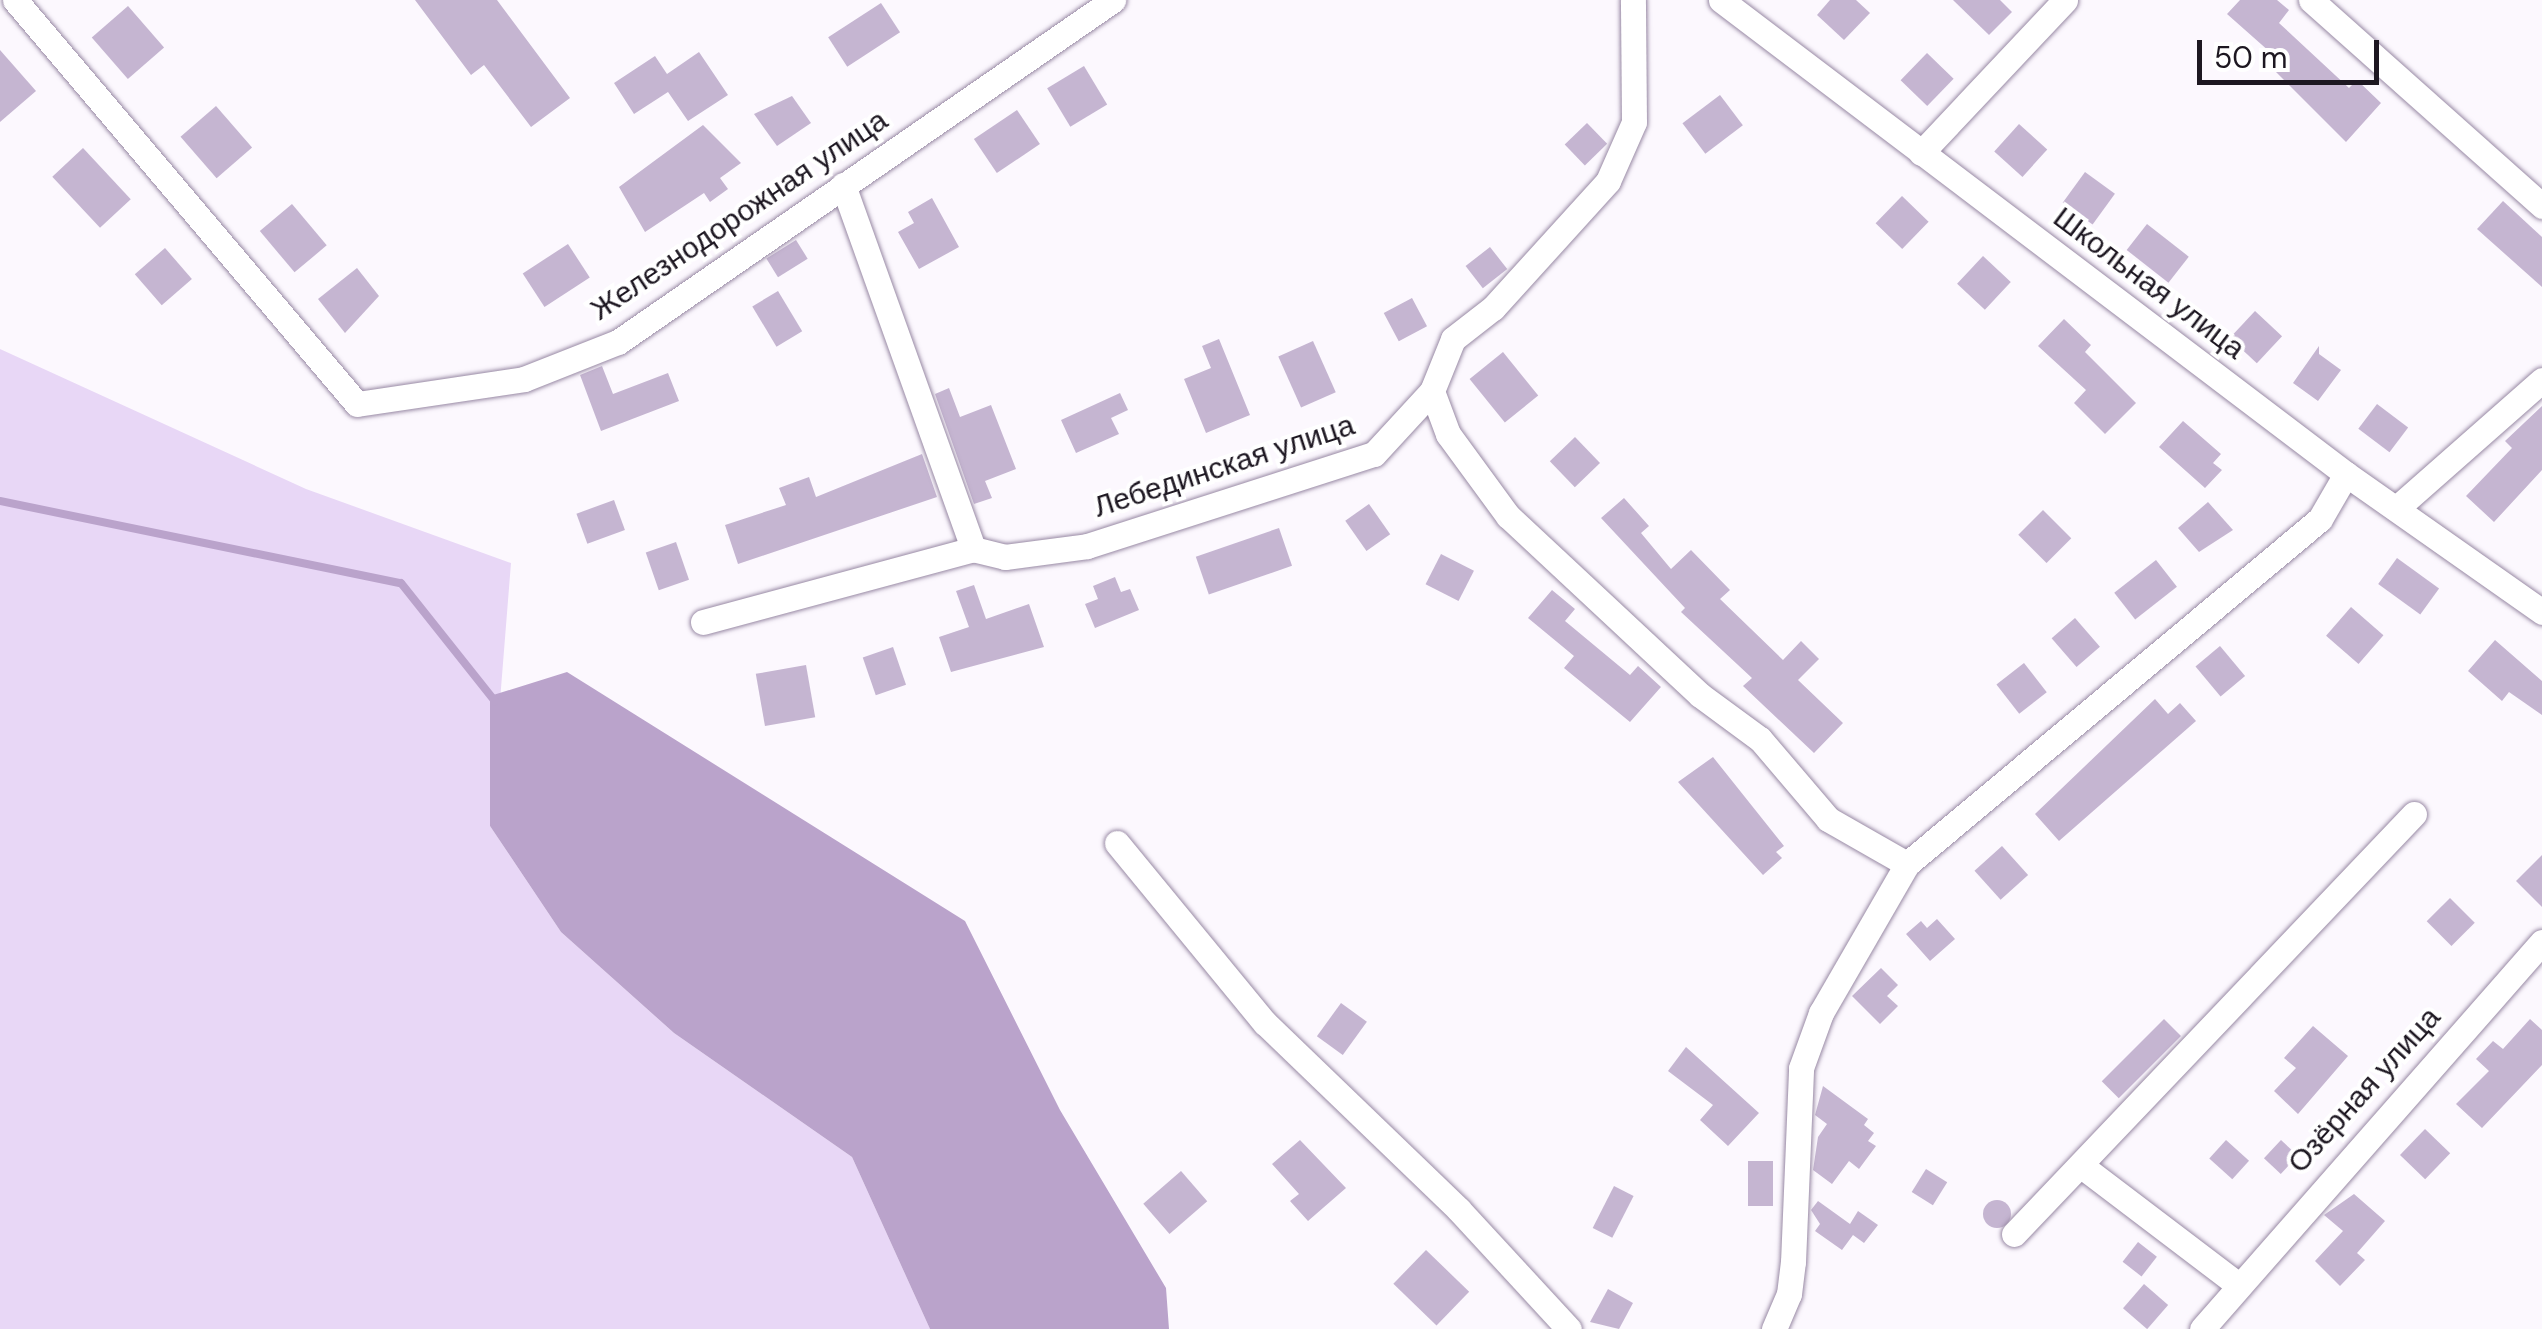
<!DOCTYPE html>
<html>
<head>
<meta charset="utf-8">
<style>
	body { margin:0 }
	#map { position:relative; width:2542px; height:1329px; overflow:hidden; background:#fcf8fe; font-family:"DM Sans",sans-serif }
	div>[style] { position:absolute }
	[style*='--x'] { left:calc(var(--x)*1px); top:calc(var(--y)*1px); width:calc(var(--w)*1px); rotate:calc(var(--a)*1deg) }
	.green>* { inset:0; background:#e8d7f6 }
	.water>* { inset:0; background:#baa3cb }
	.stream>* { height:8px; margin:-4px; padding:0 4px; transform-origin:4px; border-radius:4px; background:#baa3cb }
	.building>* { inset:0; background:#c5b5d1; transform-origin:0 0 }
	.round { border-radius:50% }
	.roads { filter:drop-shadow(0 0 2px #9889a4) drop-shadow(0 0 2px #9889a4) }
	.street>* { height:25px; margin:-12.5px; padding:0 12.5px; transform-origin:12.5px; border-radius:12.5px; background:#fff }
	span { translate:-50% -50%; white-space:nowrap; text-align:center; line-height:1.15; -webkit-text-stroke:8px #fff; paint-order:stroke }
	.street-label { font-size:30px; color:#1d1721 }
	.scale { position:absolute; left:2197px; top:40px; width:182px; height:45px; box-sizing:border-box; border:5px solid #1d1721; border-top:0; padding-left:12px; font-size:30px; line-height:35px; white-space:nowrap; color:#1d1721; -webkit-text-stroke:8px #fff; paint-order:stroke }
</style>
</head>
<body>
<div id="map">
	<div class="green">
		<div style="clip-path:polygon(0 349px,306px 489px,511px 563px,490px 826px,561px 932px,674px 1033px,852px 1157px,930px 1329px,0 1329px)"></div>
	</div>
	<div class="water">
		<div style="clip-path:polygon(567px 672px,965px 921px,1060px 1110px,1166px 1288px,1169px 1329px,930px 1329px,852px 1157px,674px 1033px,561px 932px,490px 826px,490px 696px)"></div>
	</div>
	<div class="stream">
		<div style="--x:0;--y:501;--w:409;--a:11.6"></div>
		<div style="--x:401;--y:583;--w:151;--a:51.5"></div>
	</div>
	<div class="building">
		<div style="clip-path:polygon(415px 0,497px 0,570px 98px,531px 127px,484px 65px,471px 75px)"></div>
		<div style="clip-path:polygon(1830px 0,1856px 0,1870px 13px,1844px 40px,1817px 15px)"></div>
		<div style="clip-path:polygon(1953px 0,2000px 0,2012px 12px,1989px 35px)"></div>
		<div style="clip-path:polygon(2240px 0,2277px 0,2289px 10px,2279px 23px,2349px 88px,2357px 80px,2381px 103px,2346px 142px,2272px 68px,2279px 60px,2227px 14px)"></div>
		<div style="left:881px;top:3px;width:35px;height:63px;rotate:57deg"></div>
		<div style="left:128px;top:6px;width:55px;height:48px;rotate:49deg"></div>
		<div style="clip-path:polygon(0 50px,36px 91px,0 122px)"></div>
		<div style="clip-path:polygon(699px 52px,728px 95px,688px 121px,668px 92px,634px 114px,614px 83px,655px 56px,667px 74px)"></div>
		<div style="left:1927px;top:53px;width:37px;height:38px;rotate:44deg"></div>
		<div style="left:1084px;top:66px;width:45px;height:43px;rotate:59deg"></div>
		<div style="left:1720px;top:95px;width:38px;height:47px;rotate:53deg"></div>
		<div style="clip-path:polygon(792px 96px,811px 123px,777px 146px,754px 114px)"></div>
		<div style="left:216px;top:106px;width:55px;height:47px;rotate:49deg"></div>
		<div style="left:1017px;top:110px;width:41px;height:52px;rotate:56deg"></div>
		<div style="left:1587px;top:123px;width:29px;height:31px;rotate:46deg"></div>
		<div style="left:2019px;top:124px;width:38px;height:37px;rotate:42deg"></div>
		<div style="clip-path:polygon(703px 125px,741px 163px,720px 178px,728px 189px,710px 202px,704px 193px,645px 232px,619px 187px)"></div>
		<div style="left:83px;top:148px;width:70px;height:42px;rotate:47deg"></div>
		<div style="left:2085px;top:172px;width:37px;height:38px;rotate:36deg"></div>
		<div style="left:1902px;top:196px;width:37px;height:38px;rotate:44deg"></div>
		<div style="clip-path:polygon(932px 198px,959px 247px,919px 269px,898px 232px,914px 223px,908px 212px)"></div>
		<div style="clip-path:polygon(2503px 201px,2542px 237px,2542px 287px,2477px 229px)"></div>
		<div style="left:292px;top:204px;width:54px;height:42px;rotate:50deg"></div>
		<div style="left:2147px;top:224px;width:53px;height:33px;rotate:38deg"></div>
		<div style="left:796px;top:240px;width:22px;height:35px;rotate:58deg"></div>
		<div style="left:568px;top:244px;width:40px;height:54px;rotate:57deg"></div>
		<div style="left:1490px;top:247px;width:28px;height:31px;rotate:52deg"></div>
		<div style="left:165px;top:248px;width:41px;height:40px;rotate:49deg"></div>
		<div style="left:1983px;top:256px;width:38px;height:38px;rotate:43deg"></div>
		<div style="clip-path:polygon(357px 268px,379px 296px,345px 333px,318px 299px)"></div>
		<div style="left:778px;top:291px;width:47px;height:30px;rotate:59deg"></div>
		<div style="left:1412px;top:298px;width:32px;height:32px;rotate:62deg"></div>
		<div style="left:2255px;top:311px;width:37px;height:37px;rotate:43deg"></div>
		<div style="clip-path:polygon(2064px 319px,2091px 345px,2085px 352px,2136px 403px,2105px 434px,2074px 403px,2086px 390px,2038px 346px)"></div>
		<div style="clip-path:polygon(1219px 339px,1250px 415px,1206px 433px,1184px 379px,1211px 368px,1202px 346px)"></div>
		<div style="left:1313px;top:341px;width:56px;height:38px;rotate:66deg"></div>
		<div style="clip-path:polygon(2319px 346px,2319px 354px,2341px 370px,2318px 401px,2293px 383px)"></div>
		<div style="left:1503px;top:352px;width:56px;height:43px;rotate:51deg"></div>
		<div style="clip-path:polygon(602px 366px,613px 394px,668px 373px,679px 401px,601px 431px,580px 375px)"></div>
		<div style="clip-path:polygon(949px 388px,960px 417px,991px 405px,1016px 469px,985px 481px,992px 498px,974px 504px,935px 394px)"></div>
		<div style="clip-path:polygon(1120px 393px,1128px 410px,1111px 418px,1119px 434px,1076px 453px,1061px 420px)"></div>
		<div style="left:2377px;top:404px;width:39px;height:31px;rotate:37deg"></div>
		<div style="clip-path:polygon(2542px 406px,2542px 470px,2494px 522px,2466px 496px,2512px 448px,2505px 441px)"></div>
		<div style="clip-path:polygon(2183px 421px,2221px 454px,2213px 463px,2222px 470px,2205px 488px,2159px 447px)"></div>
		<div style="left:1575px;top:437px;width:36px;height:35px;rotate:46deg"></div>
		<div style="clip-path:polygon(922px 454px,937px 497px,738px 564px,725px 525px,786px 505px,779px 488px,809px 477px,816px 497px)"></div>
		<div style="clip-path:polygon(1624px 498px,1649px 526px,1641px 533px,1671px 569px,1691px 550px,1730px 590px,1720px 599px,1783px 660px,1801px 641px,1819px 659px,1798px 680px,1843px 723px,1814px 753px,1743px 686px,1752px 678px,1681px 612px,1685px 608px,1601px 518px)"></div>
		<div style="left:614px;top:500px;width:32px;height:40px;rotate:70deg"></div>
		<div style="clip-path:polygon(2208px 502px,2233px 530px,2199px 552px,2178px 528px)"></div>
		<div style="left:1369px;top:504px;width:37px;height:29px;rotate:55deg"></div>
		<div style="left:2043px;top:510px;width:40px;height:35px;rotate:45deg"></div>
		<div style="left:1279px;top:528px;width:40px;height:88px;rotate:71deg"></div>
		<div style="left:676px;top:542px;width:40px;height:32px;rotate:71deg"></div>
		<div style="left:1441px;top:554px;width:37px;height:34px;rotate:27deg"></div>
		<div style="left:2397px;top:558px;width:52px;height:32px;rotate:36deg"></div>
		<div style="left:2156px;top:560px;width:34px;height:53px;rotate:52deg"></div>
		<div style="clip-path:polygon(1115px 577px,1121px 592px,1130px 589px,1139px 610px,1095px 628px,1085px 604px,1098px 599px,1093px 586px)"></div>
		<div style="clip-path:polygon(974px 585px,986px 619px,1029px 604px,1044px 647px,951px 672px,939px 637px,969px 627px,956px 591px)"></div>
		<div style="clip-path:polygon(1552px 590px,1575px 609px,1565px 621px,1630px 675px,1638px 666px,1661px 687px,1630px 722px,1564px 668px,1574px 656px,1528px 618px)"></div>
		<div style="left:2351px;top:607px;width:43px;height:38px;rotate:41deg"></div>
		<div style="left:2075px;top:618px;width:38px;height:31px;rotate:49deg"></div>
		<div style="clip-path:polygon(2495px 640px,2542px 681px,2542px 715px,2509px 692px,2502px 701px,2468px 671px)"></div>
		<div style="left:2220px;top:646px;width:39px;height:32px;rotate:50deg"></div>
		<div style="left:893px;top:647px;width:40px;height:32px;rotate:71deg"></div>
		<div style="left:2024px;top:663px;width:37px;height:35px;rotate:52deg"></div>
		<div style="left:806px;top:665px;width:53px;height:51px;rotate:80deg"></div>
		<div style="clip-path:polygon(2155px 699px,2168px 714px,2180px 703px,2196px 721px,2059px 841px,2035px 814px)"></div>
		<div style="clip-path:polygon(1713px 757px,1784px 846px,1776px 852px,1782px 858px,1763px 875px,1678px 782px)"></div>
		<div style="left:2002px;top:846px;width:39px;height:37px;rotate:48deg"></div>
		<div style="clip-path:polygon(2542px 855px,2542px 907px,2516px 881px)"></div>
		<div style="left:2450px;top:898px;width:35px;height:33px;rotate:45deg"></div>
		<div style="clip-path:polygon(1937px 919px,1955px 939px,1930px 961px,1906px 934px,1921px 921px,1927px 928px)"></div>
		<div style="clip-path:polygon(1881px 968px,1898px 985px,1887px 996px,1898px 1006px,1880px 1024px,1852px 996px)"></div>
		<div style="left:1341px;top:1003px;width:32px;height:41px;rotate:36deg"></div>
		<div style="left:2164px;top:1019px;width:24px;height:88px;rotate:45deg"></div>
		<div style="clip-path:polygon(2530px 1019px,2542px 1030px,2542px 1065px,2482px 1128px,2456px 1104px,2489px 1071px,2476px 1059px,2493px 1041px,2503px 1049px)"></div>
		<div style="clip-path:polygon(2313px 1026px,2348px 1056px,2298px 1114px,2274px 1091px,2296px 1068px,2284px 1058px)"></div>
		<div style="clip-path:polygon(1686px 1047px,1759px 1113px,1728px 1146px,1700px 1120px,1713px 1105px,1668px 1071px)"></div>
		<div style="clip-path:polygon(1823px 1086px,1868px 1119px,1864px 1125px,1874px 1133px,1868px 1141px,1876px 1146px,1859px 1169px,1849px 1161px,1832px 1184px,1813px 1170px,1818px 1137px,1827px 1124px,1815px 1115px)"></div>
		<div style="left:2425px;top:1129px;width:35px;height:36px;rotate:44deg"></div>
		<div style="clip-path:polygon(1300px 1140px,1346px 1188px,1308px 1221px,1290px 1201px,1299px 1194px,1272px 1164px)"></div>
		<div style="left:2226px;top:1140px;width:31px;height:25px;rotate:42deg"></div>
		<div style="left:2281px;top:1140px;width:23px;height:25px;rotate:43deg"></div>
		<div style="left:1748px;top:1161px;width:25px;height:45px"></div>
		<div style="left:1926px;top:1169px;width:25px;height:27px;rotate:32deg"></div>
		<div style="left:1181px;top:1171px;width:40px;height:50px;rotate:49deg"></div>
		<div style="left:1614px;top:1186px;width:22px;height:47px;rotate:27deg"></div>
		<div style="clip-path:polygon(2354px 1194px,2385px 1221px,2357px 1253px,2365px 1260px,2340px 1286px,2315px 1261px,2343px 1231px,2324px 1215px)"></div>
		<div class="round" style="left:1983px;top:1200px;width:28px;height:28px"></div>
		<div style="clip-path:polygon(1818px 1201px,1850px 1224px,1858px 1211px,1878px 1225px,1864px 1243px,1853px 1235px,1842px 1250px,1815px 1231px,1820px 1224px,1811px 1210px)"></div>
		<div style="left:2138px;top:1242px;width:24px;height:25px;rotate:38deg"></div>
		<div style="left:1426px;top:1250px;width:60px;height:47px;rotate:44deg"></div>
		<div style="left:2144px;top:1284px;width:32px;height:32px;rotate:41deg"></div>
		<div style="clip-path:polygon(1608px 1289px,1633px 1303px,1619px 1329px,1590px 1322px)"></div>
	</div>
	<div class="roads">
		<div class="street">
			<div style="--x:15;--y:0;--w:529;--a:49.75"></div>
			<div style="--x:357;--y:404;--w:169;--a:-8.5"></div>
			<div style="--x:524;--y:379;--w:101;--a:-21.5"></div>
			<div style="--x:618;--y:342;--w:602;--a:-34.64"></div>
			<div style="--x:1721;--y:0;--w:784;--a:37.18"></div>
			<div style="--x:2346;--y:474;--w:240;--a:35.1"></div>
			<div style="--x:2311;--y:0;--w:310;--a:41.7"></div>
			<div style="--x:1921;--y:153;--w:210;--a:-46.7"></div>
			<div style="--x:843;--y:185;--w:387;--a:70.3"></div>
			<div style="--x:1432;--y:391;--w:56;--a:-68"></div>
			<div style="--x:1453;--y:339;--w:51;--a:-37.8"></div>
			<div style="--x:1493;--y:308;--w:171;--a:-47.8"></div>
			<div style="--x:1608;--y:181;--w:64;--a:-66.2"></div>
			<div style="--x:1634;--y:122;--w:122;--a:-90.5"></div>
			<div style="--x:2398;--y:507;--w:192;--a:-41.4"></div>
			<div style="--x:703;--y:622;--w:280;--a:-15.1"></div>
			<div style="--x:973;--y:549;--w:33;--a:14"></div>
			<div style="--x:1005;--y:557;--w:83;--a:-7.6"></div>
			<div style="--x:1087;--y:546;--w:301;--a:-17.8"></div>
			<div style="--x:1374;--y:454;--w:86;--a:-47.4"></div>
			<div style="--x:1432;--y:391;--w:46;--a:69.6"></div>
			<div style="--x:1448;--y:434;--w:102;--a:53.8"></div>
			<div style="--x:1508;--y:516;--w:262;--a:43"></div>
			<div style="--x:1700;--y:695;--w:74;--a:36.3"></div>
			<div style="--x:1760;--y:739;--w:105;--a:49.6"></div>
			<div style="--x:1828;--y:819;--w:91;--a:29.7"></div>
			<div style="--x:1117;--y:843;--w:233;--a:50.6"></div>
			<div style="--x:1265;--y:1023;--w:269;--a:43.9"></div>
			<div style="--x:1459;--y:1210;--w:162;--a:47.3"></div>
			<div style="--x:2083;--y:1167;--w:193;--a:37.2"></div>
			<div style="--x:2014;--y:1234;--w:580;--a:-46.4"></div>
			<div style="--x:1774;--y:1329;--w:38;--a:-67"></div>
			<div style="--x:1789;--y:1294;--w:32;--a:-83"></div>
			<div style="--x:1793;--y:1262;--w:194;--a:-87.6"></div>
			<div style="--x:1801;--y:1068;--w:59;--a:-70"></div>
			<div style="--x:1821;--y:1013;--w:172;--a:-60"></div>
			<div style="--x:1907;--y:864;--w:538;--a:-39.87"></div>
			<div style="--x:2320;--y:519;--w:52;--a:-60"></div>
			<div style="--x:2202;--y:1329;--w:515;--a:-48.7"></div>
		</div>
	</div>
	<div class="street-label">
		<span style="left:739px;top:215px;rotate:-34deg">Железнодорожная улица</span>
		<span style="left:2149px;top:283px;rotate:37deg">Школьная улица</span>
		<span style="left:1224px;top:466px;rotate:-18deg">Лебединская улица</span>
		<span style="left:2364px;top:1090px;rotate:-48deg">Озёрная улица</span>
	</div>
	<div class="scale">50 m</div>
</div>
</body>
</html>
